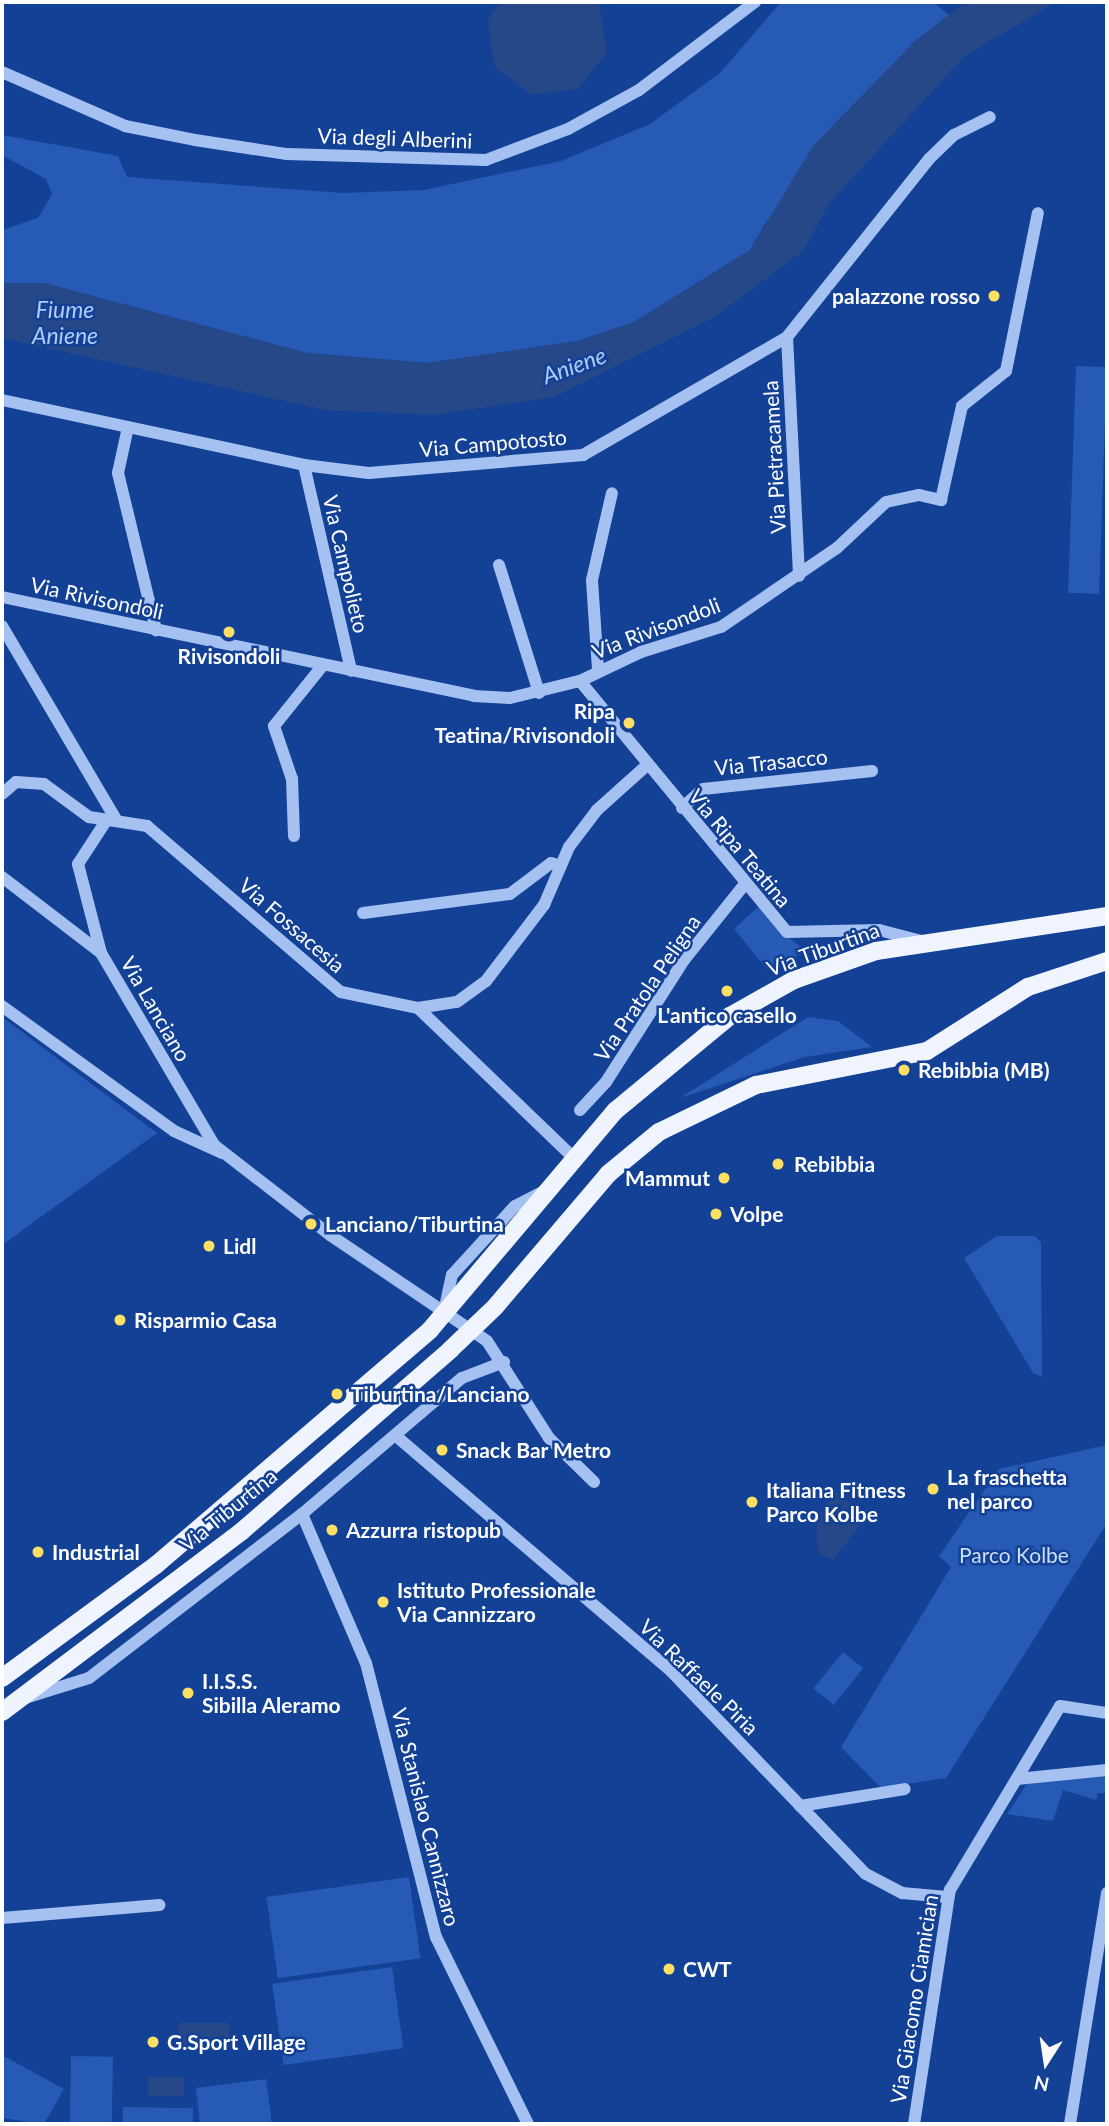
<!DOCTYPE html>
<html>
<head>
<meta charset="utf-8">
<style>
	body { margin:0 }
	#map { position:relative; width:1109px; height:2126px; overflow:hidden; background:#134196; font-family:Lato,sans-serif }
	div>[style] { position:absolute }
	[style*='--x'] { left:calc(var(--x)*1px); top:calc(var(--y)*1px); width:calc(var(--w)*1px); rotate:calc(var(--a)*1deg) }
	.green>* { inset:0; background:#265ab5; transform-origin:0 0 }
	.water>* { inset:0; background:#264888; transform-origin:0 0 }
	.minor>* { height:12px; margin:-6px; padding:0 6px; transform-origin:6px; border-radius:6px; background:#a4c1f2 }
	.major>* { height:18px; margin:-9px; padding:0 9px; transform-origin:9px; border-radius:9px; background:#eff4ff }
	.dots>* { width:19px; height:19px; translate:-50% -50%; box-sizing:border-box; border:4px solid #134196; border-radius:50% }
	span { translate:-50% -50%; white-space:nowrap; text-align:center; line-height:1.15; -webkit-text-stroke:5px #134196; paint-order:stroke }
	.street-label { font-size:21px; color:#fff }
	.poi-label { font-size:21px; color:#fff; font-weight:700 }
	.right { translate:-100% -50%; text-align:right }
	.left { translate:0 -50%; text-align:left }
	.park-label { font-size:21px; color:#cbdefd }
	.water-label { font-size:23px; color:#b0cbf9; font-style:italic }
	.frame { position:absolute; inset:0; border:4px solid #fff; pointer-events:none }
	.north { position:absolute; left:1011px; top:2028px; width:70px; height:70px; -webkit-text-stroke:5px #134196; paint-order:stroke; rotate:192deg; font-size:19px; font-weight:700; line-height:28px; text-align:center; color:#fff }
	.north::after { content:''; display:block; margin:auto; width:24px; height:32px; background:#fff; clip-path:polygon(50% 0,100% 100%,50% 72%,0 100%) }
</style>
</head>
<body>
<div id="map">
	<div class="green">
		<div style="clip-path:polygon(781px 2px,933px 2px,949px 15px,913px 43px,766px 222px,750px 250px,634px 322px,577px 341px,428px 363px,307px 353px,44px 283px,2px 283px,2px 230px,38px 218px,52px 194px,46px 179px,2px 155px,2px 135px,118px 156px,127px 177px,343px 193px,424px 190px,561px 161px,650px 124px,721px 72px)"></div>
		<div style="left:1076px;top:366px;width:31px;height:227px;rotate:2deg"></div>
		<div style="clip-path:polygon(758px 907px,783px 934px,807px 951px,768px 970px,734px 929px)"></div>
		<div style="clip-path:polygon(2px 1017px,157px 1133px,2px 1245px)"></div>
		<div style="clip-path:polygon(808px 1017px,838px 1021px,872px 1047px,805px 1057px,680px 1098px)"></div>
		<div style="clip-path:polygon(997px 1236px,1035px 1236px,1041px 1243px,1042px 1377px,1033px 1373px,964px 1258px)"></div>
		<div style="clip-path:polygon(1107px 1445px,1107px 1523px,946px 1778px,881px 1788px,841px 1747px,951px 1567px,939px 1556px,999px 1469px)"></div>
		<div style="left:843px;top:1652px;width:26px;height:47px;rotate:39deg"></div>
		<div style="clip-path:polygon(1107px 1775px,1107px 1793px,1098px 1793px,1096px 1800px,1063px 1790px,1053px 1821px,1007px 1814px,1027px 1784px)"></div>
		<div style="left:409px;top:1877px;width:82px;height:144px;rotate:82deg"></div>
		<div style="left:392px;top:1967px;width:82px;height:121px;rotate:82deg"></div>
		<div style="clip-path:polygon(2px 2055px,64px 2089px,44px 2124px,2px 2118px)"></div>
		<div style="left:71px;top:2056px;width:42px;height:68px;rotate:1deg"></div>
		<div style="clip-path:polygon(266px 2079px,272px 2124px,200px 2124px,196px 2088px)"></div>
		<div style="left:123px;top:2107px;width:70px;height:17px;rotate:1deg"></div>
	</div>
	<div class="water">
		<div style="clip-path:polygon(501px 2px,599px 2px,607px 52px,578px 89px,532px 95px,494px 66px,488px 19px)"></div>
		<div style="clip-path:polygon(966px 2px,1056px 2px,966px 55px,830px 202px,803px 251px,713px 318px,554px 397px,434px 415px,325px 410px,2px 338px,2px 283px,44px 283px,307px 353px,428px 363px,577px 341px,634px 322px,750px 250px,813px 146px,913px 43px)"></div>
		<div style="clip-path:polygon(837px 1492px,866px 1517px,833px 1560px,818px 1553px,816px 1516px)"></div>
		<div style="left:178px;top:2023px;width:51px;height:28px"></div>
		<div style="left:148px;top:2077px;width:36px;height:19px"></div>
	</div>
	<div class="minor">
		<div style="--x:2;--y:72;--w:134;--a:23.7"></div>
		<div style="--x:125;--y:126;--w:71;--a:11.3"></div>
		<div style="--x:195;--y:140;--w:93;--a:8.7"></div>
		<div style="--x:287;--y:154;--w:199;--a:1.7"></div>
		<div style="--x:486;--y:160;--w:88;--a:-20.7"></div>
		<div style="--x:568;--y:129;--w:81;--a:-28.8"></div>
		<div style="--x:639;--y:90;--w:146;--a:-37.2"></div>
		<div style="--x:787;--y:337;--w:239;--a:87.1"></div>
		<div style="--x:2;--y:400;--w:309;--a:12.1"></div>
		<div style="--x:304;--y:465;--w:65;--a:7"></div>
		<div style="--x:369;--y:473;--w:215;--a:-4.8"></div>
		<div style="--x:583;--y:455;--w:236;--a:-30"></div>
		<div style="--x:787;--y:337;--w:228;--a:-51.4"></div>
		<div style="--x:929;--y:159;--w:35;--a:-44"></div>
		<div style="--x:954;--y:135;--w:40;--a:-26.6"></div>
		<div style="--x:128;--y:427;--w:47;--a:102.3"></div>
		<div style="--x:118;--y:473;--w:162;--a:76.4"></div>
		<div style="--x:304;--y:465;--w:211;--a:77.1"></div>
		<div style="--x:499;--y:565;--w:134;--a:72.6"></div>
		<div style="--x:2;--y:597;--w:482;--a:11.8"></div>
		<div style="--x:474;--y:696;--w:36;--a:3"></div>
		<div style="--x:510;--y:698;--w:72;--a:-13.7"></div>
		<div style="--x:580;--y:681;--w:68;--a:-25.4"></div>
		<div style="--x:641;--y:652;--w:84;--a:-17.4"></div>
		<div style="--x:721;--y:627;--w:140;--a:-34.3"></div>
		<div style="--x:837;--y:548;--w:67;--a:-43.2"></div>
		<div style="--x:886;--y:502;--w:34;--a:-12"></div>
		<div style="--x:919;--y:495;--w:23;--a:13"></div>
		<div style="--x:941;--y:500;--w:96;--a:-77.4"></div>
		<div style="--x:962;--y:406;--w:56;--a:-38.5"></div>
		<div style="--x:1006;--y:371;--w:161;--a:-78.6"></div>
		<div style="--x:2;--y:626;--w:223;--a:59.5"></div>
		<div style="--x:598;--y:669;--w:89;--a:-93.9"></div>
		<div style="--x:592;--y:580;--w:89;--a:-77.1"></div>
		<div style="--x:580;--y:681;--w:325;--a:50.5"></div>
		<div style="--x:787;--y:932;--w:92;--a:-1.2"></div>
		<div style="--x:879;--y:930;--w:43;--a:14.7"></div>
		<div style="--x:2;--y:794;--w:18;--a:-41"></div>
		<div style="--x:16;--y:782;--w:28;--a:4"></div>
		<div style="--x:44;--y:784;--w:56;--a:36.3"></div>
		<div style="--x:89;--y:817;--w:59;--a:8.8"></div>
		<div style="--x:147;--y:826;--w:255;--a:40.6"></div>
		<div style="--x:341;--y:992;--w:79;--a:11.7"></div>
		<div style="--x:418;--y:1008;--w:215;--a:43.9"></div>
		<div style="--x:682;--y:808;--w:28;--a:-42"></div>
		<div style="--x:703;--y:789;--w:170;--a:-6.1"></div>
		<div style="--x:294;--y:836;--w:57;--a:-92"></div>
		<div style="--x:292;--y:779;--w:56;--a:-108.8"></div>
		<div style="--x:274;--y:726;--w:78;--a:-51.2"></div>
		<div style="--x:2;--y:877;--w:125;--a:37.5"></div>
		<div style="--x:101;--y:953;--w:223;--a:59.5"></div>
		<div style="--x:214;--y:1145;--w:147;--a:37.8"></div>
		<div style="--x:330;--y:1235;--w:189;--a:34"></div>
		<div style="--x:487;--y:1341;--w:115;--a:57.4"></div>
		<div style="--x:549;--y:1438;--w:63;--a:44.4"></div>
		<div style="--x:363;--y:913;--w:148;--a:-7.4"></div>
		<div style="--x:510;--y:894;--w:51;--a:-37.1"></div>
		<div style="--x:551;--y:863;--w:10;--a:17"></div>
		<div style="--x:101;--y:953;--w:92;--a:-104.5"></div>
		<div style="--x:78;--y:864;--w:51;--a:-56.9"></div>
		<div style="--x:2;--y:1006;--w:213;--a:36"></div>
		<div style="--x:174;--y:1131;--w:53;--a:24.6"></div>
		<div style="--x:418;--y:1008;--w:39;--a:-9"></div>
		<div style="--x:457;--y:1002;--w:36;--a:-36"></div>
		<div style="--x:486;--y:981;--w:96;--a:-52.7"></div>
		<div style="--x:544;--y:905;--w:63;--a:-66.7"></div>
		<div style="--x:569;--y:847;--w:46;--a:-52.9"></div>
		<div style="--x:597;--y:810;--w:64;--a:-41.9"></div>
		<div style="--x:580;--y:1110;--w:38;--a:-47"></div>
		<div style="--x:606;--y:1082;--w:145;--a:-57.4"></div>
		<div style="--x:684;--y:960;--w:96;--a:-51.3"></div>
		<div style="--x:444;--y:1312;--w:38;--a:-78"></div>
		<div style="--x:452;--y:1275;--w:93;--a:-47.6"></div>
		<div style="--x:515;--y:1206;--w:31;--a:-27"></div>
		<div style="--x:396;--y:1436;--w:362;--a:40.5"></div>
		<div style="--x:671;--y:1671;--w:281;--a:46.2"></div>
		<div style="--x:866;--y:1874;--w:41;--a:27.8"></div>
		<div style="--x:902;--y:1893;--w:45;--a:5.1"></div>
		<div style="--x:302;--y:1514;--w:162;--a:66.8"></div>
		<div style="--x:366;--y:1663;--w:283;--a:75.7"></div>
		<div style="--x:436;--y:1937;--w:208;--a:63.8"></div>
		<div style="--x:25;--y:1698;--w:67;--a:-17.4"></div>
		<div style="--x:89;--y:1678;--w:269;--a:-37.6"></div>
		<div style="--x:302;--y:1514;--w:210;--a:-40.4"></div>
		<div style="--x:462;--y:1378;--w:45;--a:-20.9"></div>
		<div style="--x:1017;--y:1779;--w:90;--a:-5.7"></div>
		<div style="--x:800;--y:1806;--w:106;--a:-9.2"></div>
		<div style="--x:2;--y:1918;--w:158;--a:-4.7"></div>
		<div style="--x:914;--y:2124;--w:237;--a:-81.3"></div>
		<div style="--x:950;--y:1890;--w:214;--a:-59.1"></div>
		<div style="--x:1060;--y:1706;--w:48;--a:8.5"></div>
		<div style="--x:1070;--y:2124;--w:234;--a:-80.9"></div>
	</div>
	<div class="major">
		<div style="--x:2;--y:1678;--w:191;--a:-36.3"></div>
		<div style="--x:156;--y:1565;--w:361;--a:-40.6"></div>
		<div style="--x:430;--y:1330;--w:287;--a:-49.8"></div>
		<div style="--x:615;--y:1111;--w:149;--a:-39.6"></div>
		<div style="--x:730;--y:1016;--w:73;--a:-29.4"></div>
		<div style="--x:794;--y:980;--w:87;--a:-19.5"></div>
		<div style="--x:876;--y:951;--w:234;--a:-8.6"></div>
		<div style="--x:2;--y:1712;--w:301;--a:-37"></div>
		<div style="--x:242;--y:1531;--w:276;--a:-41"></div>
		<div style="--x:450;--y:1350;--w:62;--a:-43.7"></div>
		<div style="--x:495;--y:1307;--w:175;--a:-49.6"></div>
		<div style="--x:608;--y:1174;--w:66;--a:-39.5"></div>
		<div style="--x:659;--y:1132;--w:108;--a:-25.9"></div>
		<div style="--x:756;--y:1085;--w:174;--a:-11.2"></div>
		<div style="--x:927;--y:1051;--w:120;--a:-32.4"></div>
		<div style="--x:1028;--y:987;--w:83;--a:-18.2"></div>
	</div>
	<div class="dots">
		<div style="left:994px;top:296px;background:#ffe065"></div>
		<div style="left:229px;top:632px;background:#ffe065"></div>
		<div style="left:629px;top:723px;background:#ffe065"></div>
		<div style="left:727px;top:991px;background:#ffe065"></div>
		<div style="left:904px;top:1070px;background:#ffe065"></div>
		<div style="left:778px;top:1164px;background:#ffe065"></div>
		<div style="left:724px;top:1178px;background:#ffe065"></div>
		<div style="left:716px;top:1214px;background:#ffe065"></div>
		<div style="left:311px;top:1224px;background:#ffe065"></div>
		<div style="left:209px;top:1246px;background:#ffe065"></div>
		<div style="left:120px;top:1320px;background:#ffe065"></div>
		<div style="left:337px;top:1394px;background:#ffe065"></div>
		<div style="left:442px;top:1450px;background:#ffe065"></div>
		<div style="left:933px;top:1489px;background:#ffe065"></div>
		<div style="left:752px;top:1502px;background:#ffe065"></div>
		<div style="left:332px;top:1530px;background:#ffe065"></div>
		<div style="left:38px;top:1552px;background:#ffe065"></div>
		<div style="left:383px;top:1602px;background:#ffe065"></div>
		<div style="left:188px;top:1693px;background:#ffe065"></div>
		<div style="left:669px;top:1969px;background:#ffe065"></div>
		<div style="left:153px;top:2042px;background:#ffe065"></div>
	</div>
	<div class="street-label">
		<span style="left:395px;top:138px;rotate:2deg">Via degli Alberini</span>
		<span style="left:493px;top:443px;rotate:-5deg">Via Campotosto</span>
		<span style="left:774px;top:457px;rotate:-93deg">Via Pietracamela</span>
		<span style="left:346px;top:564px;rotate:77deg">Via Campolieto</span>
		<span style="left:97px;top:598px;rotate:12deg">Via Rivisondoli</span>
		<span style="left:656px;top:628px;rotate:-21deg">Via Rivisondoli</span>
		<span style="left:771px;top:762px;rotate:-6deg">Via Trasacco</span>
		<span style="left:740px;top:848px;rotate:50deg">Via Ripa Teatina</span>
		<span style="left:292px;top:925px;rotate:41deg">Via Fossacesia</span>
		<span style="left:823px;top:949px;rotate:-20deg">Via Tiburtina</span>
		<span style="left:647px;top:988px;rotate:-56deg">Via Pratola Peligna</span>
		<span style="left:156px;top:1009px;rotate:60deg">Via Lanciano</span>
		<span style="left:228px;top:1510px;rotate:-39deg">Via Tiburtina</span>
		<span style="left:699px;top:1677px;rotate:44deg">Via Raffaele Piria</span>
		<span style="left:426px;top:1817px;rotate:76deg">Via Stanislao Cannizzaro</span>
		<span style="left:914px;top:1999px;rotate:-81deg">Via Giacomo Ciamician</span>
	</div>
	<div class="poi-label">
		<span class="right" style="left:980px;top:296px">palazzone rosso</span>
		<span style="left:229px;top:656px">Rivisondoli</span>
		<span class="right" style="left:615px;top:723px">Ripa<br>Teatina/Rivisondoli</span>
		<span style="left:727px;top:1015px">L'antico casello</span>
		<span class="left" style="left:918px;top:1070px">Rebibbia (MB)</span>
		<span class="left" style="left:794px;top:1164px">Rebibbia</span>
		<span class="right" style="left:710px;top:1178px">Mammut</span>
		<span class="left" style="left:730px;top:1214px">Volpe</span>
		<span class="left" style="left:325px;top:1224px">Lanciano/Tiburtina</span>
		<span class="left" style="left:223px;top:1246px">Lidl</span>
		<span class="left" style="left:134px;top:1320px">Risparmio Casa</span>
		<span class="left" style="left:351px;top:1394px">Tiburtina/Lanciano</span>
		<span class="left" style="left:456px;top:1450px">Snack Bar Metro</span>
		<span class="left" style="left:947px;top:1489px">La fraschetta<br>nel parco</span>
		<span class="left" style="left:766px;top:1502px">Italiana Fitness<br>Parco Kolbe</span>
		<span class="left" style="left:346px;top:1530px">Azzurra ristopub</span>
		<span class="left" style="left:52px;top:1552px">Industrial</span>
		<span class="left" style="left:397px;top:1602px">Istituto Professionale<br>Via Cannizzaro</span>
		<span class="left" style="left:202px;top:1693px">I.I.S.S.<br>Sibilla Aleramo</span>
		<span class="left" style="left:683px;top:1969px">CWT</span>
		<span class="left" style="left:167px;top:2042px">G.Sport Village</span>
	</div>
	<div class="park-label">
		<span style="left:1014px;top:1555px">Parco Kolbe</span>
	</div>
	<div class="water-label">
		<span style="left:65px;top:322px">Fiume<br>Aniene</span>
		<span style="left:574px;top:365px;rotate:-20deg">Aniene</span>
	</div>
	<div class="frame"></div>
	<div class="north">N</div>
</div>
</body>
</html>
